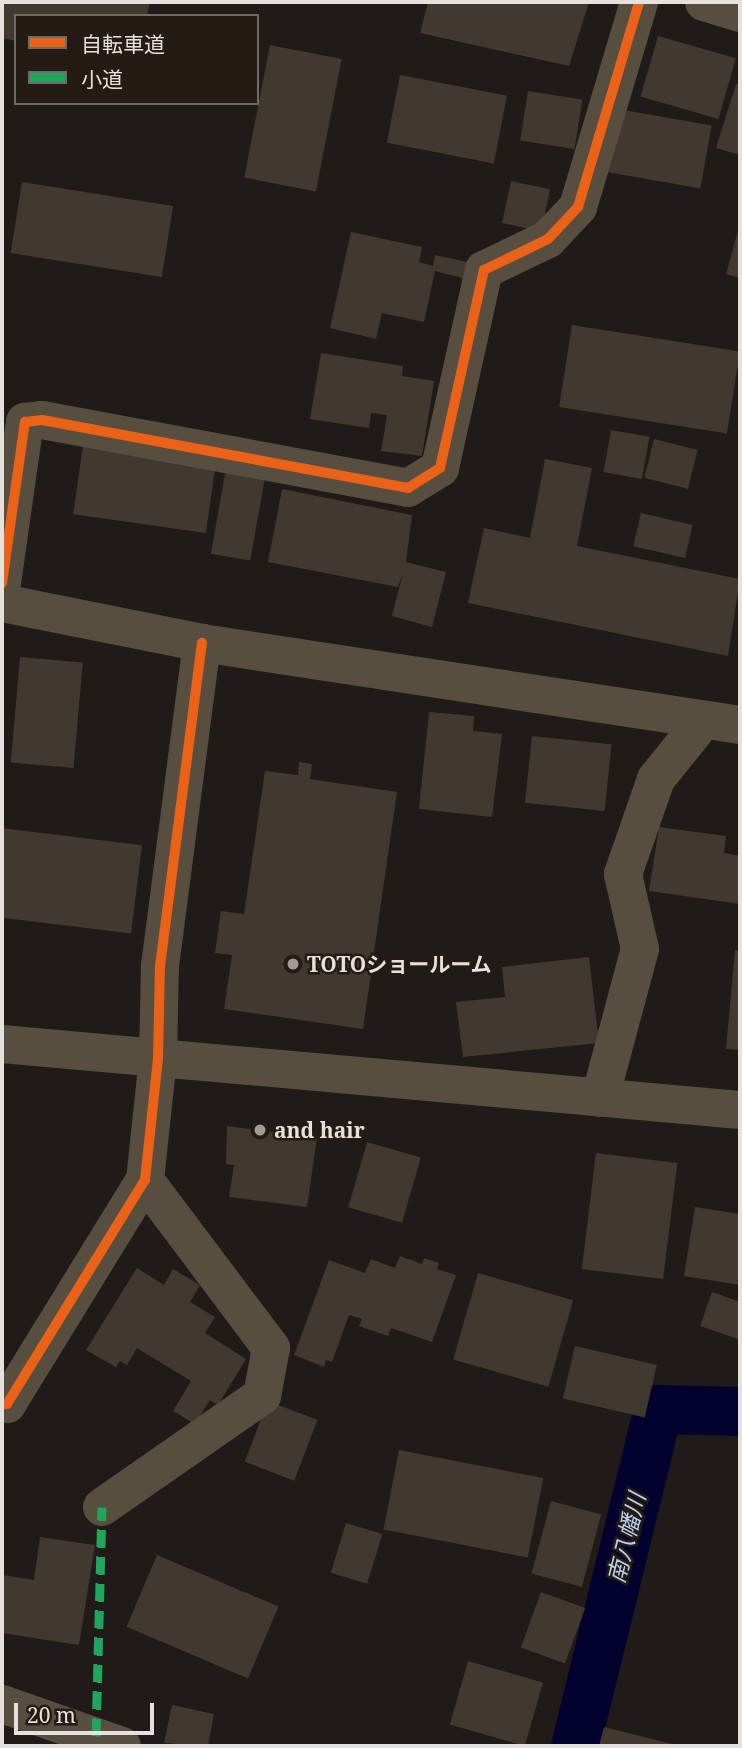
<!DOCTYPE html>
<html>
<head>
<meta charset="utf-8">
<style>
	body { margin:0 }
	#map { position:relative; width:742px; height:1748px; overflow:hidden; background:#201b18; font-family:"Noto Serif","Noto Sans JP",serif }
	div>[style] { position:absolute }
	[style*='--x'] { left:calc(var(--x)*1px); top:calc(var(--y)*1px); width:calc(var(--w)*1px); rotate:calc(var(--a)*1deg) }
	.canal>* { height:49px; margin:-24.5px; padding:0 24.5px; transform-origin:24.5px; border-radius:24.5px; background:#03022e }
	.building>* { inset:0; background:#41382f; transform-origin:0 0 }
	.minor>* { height:38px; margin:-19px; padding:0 19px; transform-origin:19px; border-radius:19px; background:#574e3f }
	.tertiary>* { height:38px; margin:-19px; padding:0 19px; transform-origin:19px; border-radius:19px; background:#574e3f }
	.quiet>* { height:9px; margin-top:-4.5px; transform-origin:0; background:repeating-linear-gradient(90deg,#20a55d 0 18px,transparent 0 27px) }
	.cycleway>* { height:10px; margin:-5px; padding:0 5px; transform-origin:5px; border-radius:5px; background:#ea6118 }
	.dots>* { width:19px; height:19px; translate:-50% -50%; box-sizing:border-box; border:4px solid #231b14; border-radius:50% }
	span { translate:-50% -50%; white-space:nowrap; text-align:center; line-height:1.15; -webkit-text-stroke:5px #231b14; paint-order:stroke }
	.poi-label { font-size:21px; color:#e6e1dc; font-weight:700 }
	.left { translate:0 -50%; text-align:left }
	.water-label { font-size:23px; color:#bad2f2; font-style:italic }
	.frame { position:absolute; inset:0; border:4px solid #e6e1dc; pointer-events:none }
	.legend { position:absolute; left:14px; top:14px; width:245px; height:91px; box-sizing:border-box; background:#231b14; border:2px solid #716a64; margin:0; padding:9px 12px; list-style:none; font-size:21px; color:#e6e1dc }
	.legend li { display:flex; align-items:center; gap:14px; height:35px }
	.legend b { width:35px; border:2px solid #716a64 }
	.scale { position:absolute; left:14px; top:1703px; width:140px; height:32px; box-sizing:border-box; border:4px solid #e6e1dc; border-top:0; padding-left:9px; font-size:21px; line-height:24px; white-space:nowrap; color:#e6e1dc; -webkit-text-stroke:5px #231b14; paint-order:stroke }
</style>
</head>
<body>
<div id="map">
	<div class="canal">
		<div style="--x:575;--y:1746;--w:347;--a:-76.2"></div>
		<div style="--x:658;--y:1409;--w:82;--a:1.4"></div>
	</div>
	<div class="building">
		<div style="clip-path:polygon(2px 2px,150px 2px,147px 16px,16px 16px,16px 41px,2px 38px)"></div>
		<div style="clip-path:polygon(428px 2px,589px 2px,569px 66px,420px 33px)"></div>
		<div style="left:658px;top:36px;width:81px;height:63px;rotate:16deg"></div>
		<div style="left:270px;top:45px;width:73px;height:135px;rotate:11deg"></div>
		<div style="left:400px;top:75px;width:109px;height:69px;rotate:11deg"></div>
		<div style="clip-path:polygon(736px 84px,740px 85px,740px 155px,716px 148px)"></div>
		<div style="left:528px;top:91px;width:55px;height:50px;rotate:9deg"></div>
		<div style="left:618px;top:109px;width:95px;height:64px;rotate:10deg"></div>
		<div style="left:511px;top:181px;width:40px;height:43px;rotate:12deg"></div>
		<div style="left:22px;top:182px;width:153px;height:72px;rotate:9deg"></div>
		<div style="clip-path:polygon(739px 227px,740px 227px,740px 278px,726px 274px)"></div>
		<div style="clip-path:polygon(351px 232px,422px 247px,419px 262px,433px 266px,435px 255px,467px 262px,463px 278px,435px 271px,424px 322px,382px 313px,376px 339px,330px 328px)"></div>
		<div style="left:572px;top:325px;width:170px;height:83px;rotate:9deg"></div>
		<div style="clip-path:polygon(321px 353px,403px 366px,402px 376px,434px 381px,422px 456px,381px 451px,387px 415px,371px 413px,369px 428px,310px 419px)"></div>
		<div style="left:611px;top:430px;width:39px;height:43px;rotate:10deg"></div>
		<div style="left:654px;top:439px;width:45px;height:40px;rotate:14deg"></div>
		<div style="left:83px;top:445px;width:134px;height:70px;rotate:8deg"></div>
		<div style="clip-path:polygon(545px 459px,592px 468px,577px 546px,740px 579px,728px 656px,468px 603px,484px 528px,530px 538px)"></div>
		<div style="left:226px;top:468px;width:40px;height:87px;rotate:10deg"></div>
		<div style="clip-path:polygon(282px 489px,412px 515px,406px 562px,446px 572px,432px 627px,392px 616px,403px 573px,398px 587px,268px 562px)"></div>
		<div style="left:641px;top:513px;width:53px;height:34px;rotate:13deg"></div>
		<div style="left:20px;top:657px;width:63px;height:106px;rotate:5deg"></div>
		<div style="clip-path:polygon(429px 712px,474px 716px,473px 731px,502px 734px,492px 817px,419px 809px)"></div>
		<div style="left:532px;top:736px;width:80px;height:67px;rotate:6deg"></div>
		<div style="clip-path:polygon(299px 762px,312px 764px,310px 779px,397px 792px,363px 1029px,224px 1009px,232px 955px,215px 953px,221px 911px,244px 914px,265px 771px,298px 775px)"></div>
		<div style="clip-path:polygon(659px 827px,726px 836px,724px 853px,740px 856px,740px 904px,649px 891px)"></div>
		<div style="left:2px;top:828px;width:141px;height:89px;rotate:7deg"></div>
		<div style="clip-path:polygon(735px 950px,740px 951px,740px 1050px,726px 1049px)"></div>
		<div style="clip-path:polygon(589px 957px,599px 1043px,463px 1057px,456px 1002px,505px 997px,502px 967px)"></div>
		<div style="clip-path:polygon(227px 1126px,317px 1138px,307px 1207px,229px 1197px,234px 1165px,226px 1164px)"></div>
		<div style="left:367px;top:1142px;width:56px;height:68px;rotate:16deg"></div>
		<div style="left:596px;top:1153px;width:82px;height:117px;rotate:7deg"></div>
		<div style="clip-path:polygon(695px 1207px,740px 1214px,740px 1285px,684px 1276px)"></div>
		<div style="clip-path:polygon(400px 1256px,422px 1264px,424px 1258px,439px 1263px,437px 1269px,456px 1275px,432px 1342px,391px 1328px,388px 1336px,359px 1326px,362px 1319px,349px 1315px,332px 1362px,326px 1360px,324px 1367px,294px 1355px,329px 1260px,365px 1273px,371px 1259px,395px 1268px)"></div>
		<div style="clip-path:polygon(137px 1268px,164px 1285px,173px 1269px,200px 1285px,190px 1302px,215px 1317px,205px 1333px,246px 1359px,218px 1405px,210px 1400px,195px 1424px,173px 1411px,191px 1381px,137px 1348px,127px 1365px,120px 1361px,116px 1367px,86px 1350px)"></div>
		<div style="left:478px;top:1273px;width:99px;height:90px;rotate:16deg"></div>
		<div style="clip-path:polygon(712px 1292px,740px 1302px,738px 1339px,700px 1326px)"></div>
		<div style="left:575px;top:1346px;width:84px;height:54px;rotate:13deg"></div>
		<div style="left:268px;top:1401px;width:53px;height:65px;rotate:21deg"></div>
		<div style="left:399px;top:1450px;width:147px;height:81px;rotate:11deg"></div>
		<div style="left:551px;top:1501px;width:52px;height:75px;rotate:15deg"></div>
		<div style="left:346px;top:1523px;width:38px;height:52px;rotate:17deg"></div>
		<div style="clip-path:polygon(40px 1537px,95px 1545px,79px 1645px,2px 1633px,2px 1575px,34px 1580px)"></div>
		<div style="left:157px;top:1555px;width:132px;height:78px;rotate:23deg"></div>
		<div style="left:541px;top:1592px;width:47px;height:59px;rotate:20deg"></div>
		<div style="left:468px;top:1661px;width:78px;height:66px;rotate:16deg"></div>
		<div style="clip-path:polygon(172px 1705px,214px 1714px,208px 1746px,164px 1743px)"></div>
		<div style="clip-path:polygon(604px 1727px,676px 1745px,676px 1746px,599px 1746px)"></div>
	</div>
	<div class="minor">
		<div style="--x:704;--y:2;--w:38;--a:17"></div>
		<div style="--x:2;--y:583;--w:163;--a:-81.9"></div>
		<div style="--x:25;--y:422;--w:17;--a:-7"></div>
		<div style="--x:42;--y:420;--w:372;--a:10.5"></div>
		<div style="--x:408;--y:488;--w:38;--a:-32"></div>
		<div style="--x:440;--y:468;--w:203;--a:-77.5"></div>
		<div style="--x:484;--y:270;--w:71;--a:-25.8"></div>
		<div style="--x:548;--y:239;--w:44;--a:-46.8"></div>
		<div style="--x:578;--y:207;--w:214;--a:-73.4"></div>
		<div style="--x:2;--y:603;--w:204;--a:11.3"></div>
		<div style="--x:202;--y:643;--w:544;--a:8.67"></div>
		<div style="--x:600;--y:1098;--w:154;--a:-75"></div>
		<div style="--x:640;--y:949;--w:77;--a:-102.8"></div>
		<div style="--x:623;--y:874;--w:101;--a:-70.8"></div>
		<div style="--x:656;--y:779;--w:73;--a:-51.1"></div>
		<div style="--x:2;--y:1404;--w:5;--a:0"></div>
		<div style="--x:7;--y:1404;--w:263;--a:-58.4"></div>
		<div style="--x:145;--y:1180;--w:122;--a:-83.9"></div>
		<div style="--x:158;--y:1059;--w:93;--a:-88.8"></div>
		<div style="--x:160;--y:966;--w:326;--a:-82.6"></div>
		<div style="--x:102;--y:1507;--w:195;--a:-34.8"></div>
		<div style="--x:262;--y:1396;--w:49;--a:-79.4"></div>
		<div style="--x:271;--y:1348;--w:210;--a:-126.9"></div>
		<div style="--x:2;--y:1704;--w:127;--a:19.3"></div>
	</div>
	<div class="tertiary">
		<div style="--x:2;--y:1044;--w:741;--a:5.11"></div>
	</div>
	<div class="quiet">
		<div style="--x:96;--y:1736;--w:229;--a:-88.5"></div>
	</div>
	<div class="cycleway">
		<div style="--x:2;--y:583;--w:163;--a:-81.9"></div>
		<div style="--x:25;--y:422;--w:17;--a:-7"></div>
		<div style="--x:42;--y:420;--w:372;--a:10.5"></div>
		<div style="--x:408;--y:488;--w:38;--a:-32"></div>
		<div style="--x:440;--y:468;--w:203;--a:-77.5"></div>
		<div style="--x:484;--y:270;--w:71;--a:-25.8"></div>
		<div style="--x:548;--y:239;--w:44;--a:-46.8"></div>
		<div style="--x:578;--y:207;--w:214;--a:-73.4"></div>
		<div style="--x:2;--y:1404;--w:5;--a:0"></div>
		<div style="--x:7;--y:1404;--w:263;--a:-58.4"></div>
		<div style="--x:145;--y:1180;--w:122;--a:-83.9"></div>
		<div style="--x:158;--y:1059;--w:93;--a:-88.8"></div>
		<div style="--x:160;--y:966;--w:326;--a:-82.6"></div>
	</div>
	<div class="dots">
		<div style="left:293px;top:964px;background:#a19c97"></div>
		<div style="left:260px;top:1130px;background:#a19c97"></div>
	</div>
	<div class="poi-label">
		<span class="left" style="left:307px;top:964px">TOTOショールーム</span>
		<span class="left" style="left:274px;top:1130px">and hair</span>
	</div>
	<div class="water-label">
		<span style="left:626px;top:1538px;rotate:-76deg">南八幡川</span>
	</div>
	<div class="frame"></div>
	<ul class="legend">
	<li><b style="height:9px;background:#ea6118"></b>自転車道</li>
	<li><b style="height:9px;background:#20a55d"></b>小道</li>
	</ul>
	<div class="scale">20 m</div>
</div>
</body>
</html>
